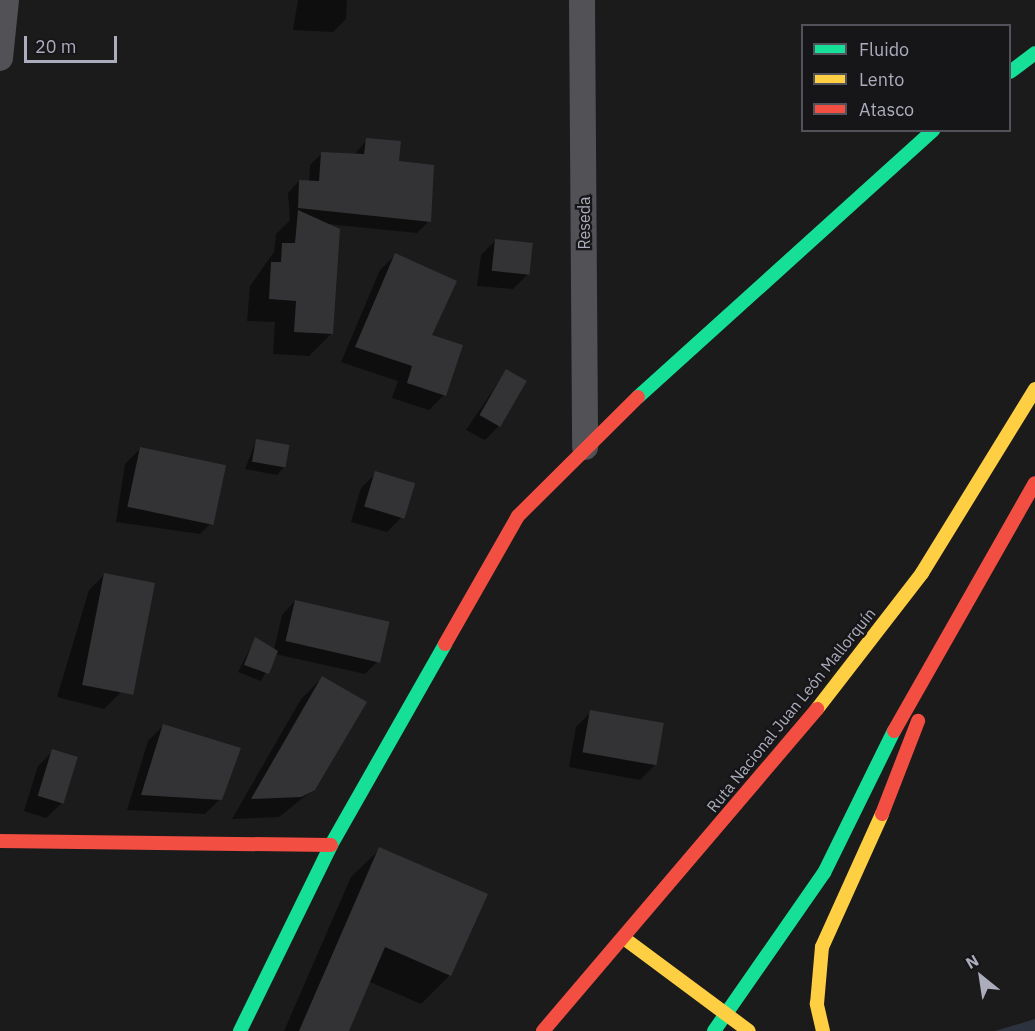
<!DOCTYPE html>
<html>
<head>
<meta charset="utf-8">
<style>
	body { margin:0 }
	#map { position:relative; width:1035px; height:1031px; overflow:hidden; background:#1b1b1c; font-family:"IBM Plex Sans",sans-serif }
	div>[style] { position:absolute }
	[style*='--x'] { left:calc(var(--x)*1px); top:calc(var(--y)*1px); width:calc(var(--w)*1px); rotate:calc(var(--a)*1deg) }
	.water>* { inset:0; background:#2d323f }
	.shadow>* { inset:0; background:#0007 }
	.building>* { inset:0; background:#333335; transform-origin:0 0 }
	.street>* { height:26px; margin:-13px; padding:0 13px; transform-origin:13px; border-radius:13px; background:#515156 }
	.fast>* { height:14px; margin:-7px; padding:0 7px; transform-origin:7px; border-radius:7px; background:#16e098 }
	.slow>* { height:14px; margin:-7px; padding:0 7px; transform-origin:7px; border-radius:7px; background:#ffcf43 }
	.jam>* { height:14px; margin:-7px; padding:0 7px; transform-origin:7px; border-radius:7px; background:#f24e42 }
	span { translate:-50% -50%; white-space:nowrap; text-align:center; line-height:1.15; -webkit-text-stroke:4.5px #161518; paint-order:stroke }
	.street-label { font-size:16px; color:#acadbc }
	.legend { position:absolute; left:801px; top:24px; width:210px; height:108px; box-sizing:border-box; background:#161518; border:2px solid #52525a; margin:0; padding:8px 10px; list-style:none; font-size:18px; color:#acadbc }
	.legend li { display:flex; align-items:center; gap:12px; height:30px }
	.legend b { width:30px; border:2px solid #52525a }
	.north { position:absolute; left:951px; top:947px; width:60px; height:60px; -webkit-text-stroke:4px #161518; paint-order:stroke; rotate:330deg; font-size:16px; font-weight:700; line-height:24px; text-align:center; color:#acadbc }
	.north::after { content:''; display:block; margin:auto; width:21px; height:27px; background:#acadbc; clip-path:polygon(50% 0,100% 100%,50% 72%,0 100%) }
	.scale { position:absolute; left:24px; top:36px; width:93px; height:27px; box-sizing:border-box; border:3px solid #acadbc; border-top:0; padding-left:8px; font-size:18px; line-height:21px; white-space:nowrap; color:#acadbc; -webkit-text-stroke:4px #161518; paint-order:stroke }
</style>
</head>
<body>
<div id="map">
	<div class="water">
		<div style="clip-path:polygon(1035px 1019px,1035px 1031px,995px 1031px)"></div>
	</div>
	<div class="shadow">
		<div style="clip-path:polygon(298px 0,347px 0,346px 19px,333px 32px,293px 30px)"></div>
		<div style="clip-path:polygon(367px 140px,398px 163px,429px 221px,417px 233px,327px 224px,332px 333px,309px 356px,273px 354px,275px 322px,247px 321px,250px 286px,274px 252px,276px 234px,290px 220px,288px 193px,299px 181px,309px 182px,310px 165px,322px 153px,354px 155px)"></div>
		<div style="clip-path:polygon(496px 240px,528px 274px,513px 289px,477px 286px,481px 255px)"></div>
		<div style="clip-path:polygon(395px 255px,430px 336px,444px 395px,429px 410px,392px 398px,398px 381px,341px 362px,380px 270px)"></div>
		<div style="clip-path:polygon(506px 371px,500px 425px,485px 440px,466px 430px)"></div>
		<div style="clip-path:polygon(256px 441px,284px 467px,277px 475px,245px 469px)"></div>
		<div style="clip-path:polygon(140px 449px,215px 519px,200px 534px,116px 522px,125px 464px)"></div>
		<div style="clip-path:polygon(376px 473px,402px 517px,387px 532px,351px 522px,361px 488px)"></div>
		<div style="clip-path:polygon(104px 575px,120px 693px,104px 709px,57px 697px,89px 590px)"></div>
		<div style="clip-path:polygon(295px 601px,378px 661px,365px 674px,275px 654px,261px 681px,238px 672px,255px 639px,274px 650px,282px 615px)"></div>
		<div style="clip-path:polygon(322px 678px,314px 789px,279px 817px,232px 819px,301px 699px)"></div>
		<div style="clip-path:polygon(591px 712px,655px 765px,640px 780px,569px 767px,576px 727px)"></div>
		<div style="clip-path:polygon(163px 726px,220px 799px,205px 814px,127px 810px,148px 741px)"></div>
		<div style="clip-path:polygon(53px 751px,62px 803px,46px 818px,24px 811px,38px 766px)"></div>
		<div style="clip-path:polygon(380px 849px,450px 975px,421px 1004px,370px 982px,347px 1031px,284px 1031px,351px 877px)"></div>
	</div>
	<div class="building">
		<div style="clip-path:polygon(366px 138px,401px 141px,399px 161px,434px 165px,431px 222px,298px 208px,299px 180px,319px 181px,321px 152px,364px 154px)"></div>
		<div style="clip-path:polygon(298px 210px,340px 229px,333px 334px,294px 332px,296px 301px,269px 299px,271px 262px,281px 262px,282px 243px,295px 243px)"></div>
		<div style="left:495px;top:239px;width:38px;height:32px;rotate:6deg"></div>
		<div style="clip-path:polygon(395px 253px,457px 281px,432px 335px,463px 345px,446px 396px,407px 383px,412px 366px,355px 347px)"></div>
		<div style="left:506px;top:369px;width:24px;height:53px;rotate:30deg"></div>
		<div style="left:256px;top:439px;width:34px;height:23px;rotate:10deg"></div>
		<div style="left:140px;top:447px;width:88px;height:61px;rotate:12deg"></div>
		<div style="left:375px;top:471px;width:42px;height:37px;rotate:17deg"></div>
		<div style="left:104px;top:573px;width:52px;height:114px;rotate:11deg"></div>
		<div style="left:295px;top:600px;width:97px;height:42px;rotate:13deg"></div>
		<div style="clip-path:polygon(255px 637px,278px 651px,269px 674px,244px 665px)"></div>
		<div style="clip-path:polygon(322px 676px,367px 702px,322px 778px,315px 790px,301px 797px,251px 799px)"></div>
		<div style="left:590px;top:710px;width:75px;height:43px;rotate:10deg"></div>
		<div style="clip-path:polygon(163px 724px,241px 748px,222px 800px,141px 795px)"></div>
		<div style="left:52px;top:749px;width:27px;height:49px;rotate:17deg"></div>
		<div style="clip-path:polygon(379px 847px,488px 894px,451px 976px,385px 947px,349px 1031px,299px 1031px)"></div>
	</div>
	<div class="street">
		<div style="--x:582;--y:0;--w:447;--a:89.6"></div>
		<div style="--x:0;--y:58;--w:58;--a:-84.1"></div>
	</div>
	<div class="fast">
		<div style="--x:1010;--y:72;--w:31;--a:-37"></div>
		<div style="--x:638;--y:397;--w:398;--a:-42.1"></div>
		<div style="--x:240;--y:1031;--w:207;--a:-63.9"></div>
		<div style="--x:331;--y:845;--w:231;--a:-60.4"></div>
		<div style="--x:714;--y:1031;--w:193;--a:-55.2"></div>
		<div style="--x:824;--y:873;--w:158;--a:-63.8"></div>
	</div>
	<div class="slow">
		<div style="--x:817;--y:709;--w:172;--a:-52.3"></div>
		<div style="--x:922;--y:573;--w:216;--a:-58.4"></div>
		<div style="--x:625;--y:939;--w:154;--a:36.6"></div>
		<div style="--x:823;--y:1031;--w:28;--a:-103"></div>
		<div style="--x:817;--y:1004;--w:57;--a:-85"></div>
		<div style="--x:822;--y:947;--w:146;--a:-65.7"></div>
	</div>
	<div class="jam">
		<div style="--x:445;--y:644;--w:147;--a:-60.3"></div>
		<div style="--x:518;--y:516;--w:169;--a:-44.8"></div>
		<div style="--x:894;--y:731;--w:285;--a:-60.4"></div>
		<div style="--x:882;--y:814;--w:100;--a:-68.8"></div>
		<div style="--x:0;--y:841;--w:331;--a:0.7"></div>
		<div style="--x:543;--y:1031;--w:423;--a:-49.6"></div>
	</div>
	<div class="street-label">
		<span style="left:584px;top:223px;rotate:-90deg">Reseda</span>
		<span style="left:791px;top:710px;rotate:-51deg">Ruta Nacional Juan León Mallorquín</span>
	</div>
	<ul class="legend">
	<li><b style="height:8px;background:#16e098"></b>Fluido</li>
	<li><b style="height:8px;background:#ffcf43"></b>Lento</li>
	<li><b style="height:8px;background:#f24e42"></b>Atasco</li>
	</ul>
	<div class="north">N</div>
	<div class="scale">20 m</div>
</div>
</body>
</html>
